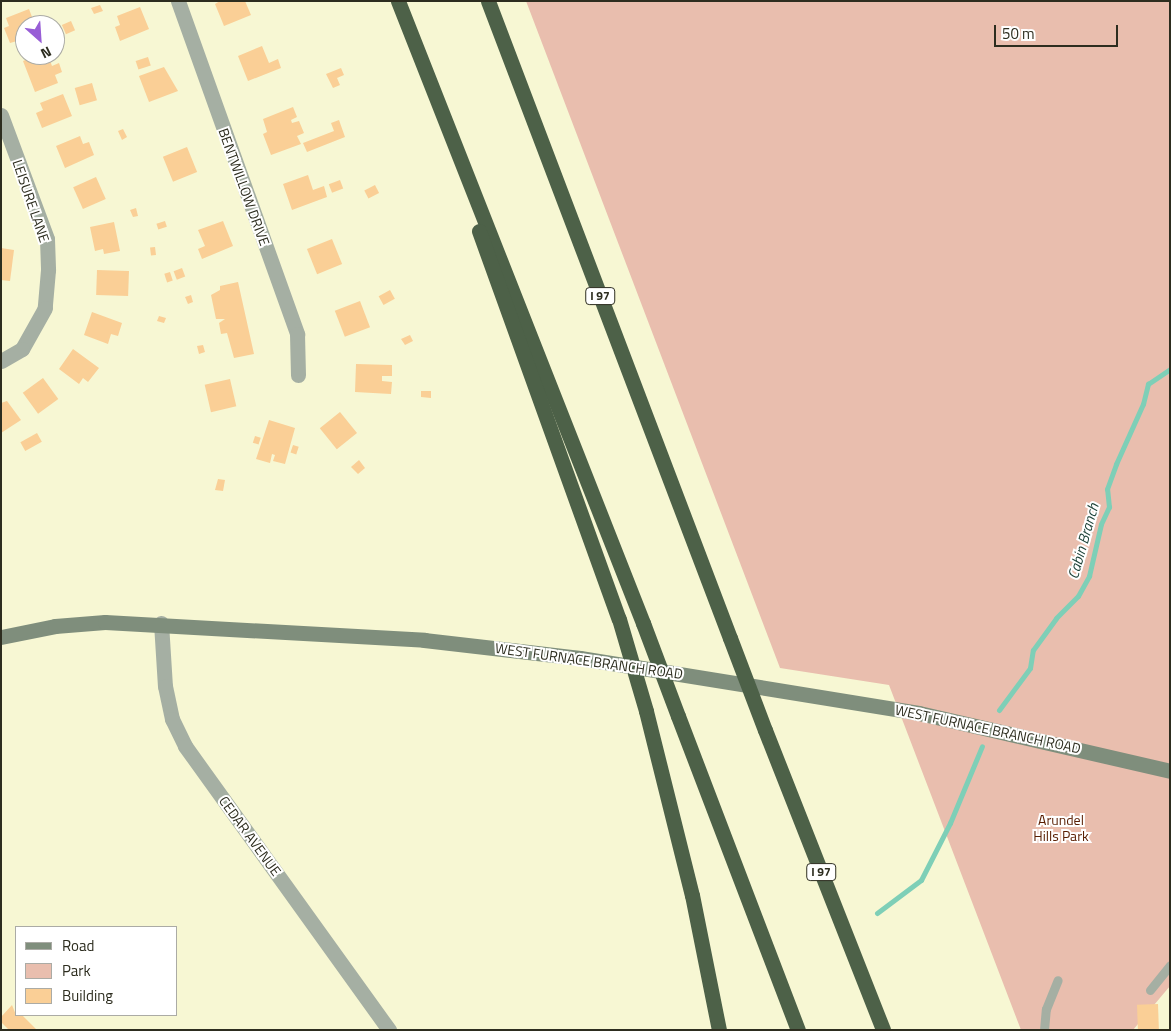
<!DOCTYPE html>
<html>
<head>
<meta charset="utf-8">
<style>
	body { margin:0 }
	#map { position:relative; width:1171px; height:1031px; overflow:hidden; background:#f7f7d3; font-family:"Titillium Web",sans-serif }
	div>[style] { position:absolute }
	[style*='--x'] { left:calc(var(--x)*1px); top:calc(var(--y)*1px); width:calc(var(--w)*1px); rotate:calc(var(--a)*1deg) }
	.green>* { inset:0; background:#e9beae }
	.stream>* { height:5px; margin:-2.5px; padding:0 2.5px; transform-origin:2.5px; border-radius:2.5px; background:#7ecfb7 }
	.building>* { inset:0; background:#facf96; transform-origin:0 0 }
	.lane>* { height:9px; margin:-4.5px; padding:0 4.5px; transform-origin:4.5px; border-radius:4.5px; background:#a5afa3 }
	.street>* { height:15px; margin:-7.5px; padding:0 7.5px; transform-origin:7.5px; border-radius:7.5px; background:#a5afa3 }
	.secondary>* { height:15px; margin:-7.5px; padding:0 7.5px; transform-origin:7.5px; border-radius:7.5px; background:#7f8e7c }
	.highway>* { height:15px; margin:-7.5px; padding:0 7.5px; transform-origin:7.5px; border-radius:7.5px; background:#4d6148 }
	.highway-bridge>* { height:15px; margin:-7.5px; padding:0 7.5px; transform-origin:7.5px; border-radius:7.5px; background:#4d6148 }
	span { translate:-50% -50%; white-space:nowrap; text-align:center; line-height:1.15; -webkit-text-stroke:4px #fff; paint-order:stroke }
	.shield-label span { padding:1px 4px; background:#fff; border:1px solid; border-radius:4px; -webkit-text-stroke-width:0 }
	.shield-label { font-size:12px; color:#2d2d1f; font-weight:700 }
	.street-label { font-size:14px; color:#2d2d1f }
	.park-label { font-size:14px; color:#581d01 }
	.water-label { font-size:15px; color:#1e4339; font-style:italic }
	.frame { position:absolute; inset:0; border:2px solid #2d2d1f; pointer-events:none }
	.legend { position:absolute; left:15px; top:926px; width:162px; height:90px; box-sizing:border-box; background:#fff; border:1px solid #ababa5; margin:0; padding:6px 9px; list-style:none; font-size:15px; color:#2d2d1f }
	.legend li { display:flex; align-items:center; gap:10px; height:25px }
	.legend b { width:25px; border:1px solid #ababa5 }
	.north { position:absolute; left:15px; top:15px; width:50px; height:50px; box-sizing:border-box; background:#fff; border:1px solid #ababa5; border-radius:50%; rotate:154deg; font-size:14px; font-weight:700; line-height:20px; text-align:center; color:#2d2d1f }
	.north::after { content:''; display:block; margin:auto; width:18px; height:22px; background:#985ed6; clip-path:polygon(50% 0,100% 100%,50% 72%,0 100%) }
	.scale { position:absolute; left:994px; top:25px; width:124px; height:22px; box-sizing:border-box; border:2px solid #2d2d1f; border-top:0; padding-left:6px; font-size:15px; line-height:18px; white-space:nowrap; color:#2d2d1f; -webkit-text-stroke:4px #fff; paint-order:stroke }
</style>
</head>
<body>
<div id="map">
	<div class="green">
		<div style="clip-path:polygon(526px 1px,1170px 1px,1170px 986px,1133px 1030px,1021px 1030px,889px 685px,780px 668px)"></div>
	</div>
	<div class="stream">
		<div style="--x:999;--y:710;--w:52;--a:-53.6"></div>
		<div style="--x:1030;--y:668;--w:18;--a:-81"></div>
		<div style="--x:1033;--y:650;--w:39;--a:-54"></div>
		<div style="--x:1056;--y:618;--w:31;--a:-45"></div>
		<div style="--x:1078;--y:596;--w:23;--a:-61"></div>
		<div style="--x:1089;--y:576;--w:53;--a:-77"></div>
		<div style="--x:1101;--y:524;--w:19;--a:-65"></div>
		<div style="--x:1109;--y:507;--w:18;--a:-96"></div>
		<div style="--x:1107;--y:489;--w:27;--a:-70"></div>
		<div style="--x:1116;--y:464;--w:66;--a:-65.8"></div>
		<div style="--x:1143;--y:404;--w:21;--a:-76"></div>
		<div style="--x:1148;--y:384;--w:27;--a:-34"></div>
		<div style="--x:877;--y:913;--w:55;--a:-36.9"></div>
		<div style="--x:921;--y:880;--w:64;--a:-63"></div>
		<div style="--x:950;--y:823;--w:83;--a:-67.4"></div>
	</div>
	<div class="building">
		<div style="clip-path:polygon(220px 1px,245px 1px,251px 15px,224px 26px,215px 4px)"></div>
		<div style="clip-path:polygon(100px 5px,103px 11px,94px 14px,91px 8px)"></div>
		<div style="clip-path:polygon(140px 7px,149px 29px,120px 41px,115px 27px,120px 25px,117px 16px)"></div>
		<div style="clip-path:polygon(29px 9px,35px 25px,25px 25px,25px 48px,21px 50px,17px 41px,10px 43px,4px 28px,9px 26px,6px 18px)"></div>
		<div style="left:71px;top:21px;width:10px;height:10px;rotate:66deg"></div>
		<div style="clip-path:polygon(262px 46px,269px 63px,278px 59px,281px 68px,248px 81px,238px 56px)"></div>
		<div style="clip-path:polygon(37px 55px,48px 55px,52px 66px,59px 63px,62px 72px,55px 75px,58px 83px,35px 92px,23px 61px)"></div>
		<div style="left:148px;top:57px;width:9px;height:13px;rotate:72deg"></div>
		<div style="clip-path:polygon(164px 67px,178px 91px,149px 102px,139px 76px)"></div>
		<div style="clip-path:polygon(341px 68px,344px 75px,337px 78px,340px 85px,333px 88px,326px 74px)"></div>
		<div style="left:92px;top:83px;width:18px;height:18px;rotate:74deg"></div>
		<div style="clip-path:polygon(63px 94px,72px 116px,42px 128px,36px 113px,43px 110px,40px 103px)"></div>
		<div style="clip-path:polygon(293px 107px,297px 117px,291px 120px,292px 123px,299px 121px,304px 133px,297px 136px,301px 144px,271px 155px,263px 134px,267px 132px,263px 119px)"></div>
		<div style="clip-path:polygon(339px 120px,345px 137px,307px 152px,303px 143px,334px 131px,331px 123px)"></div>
		<div style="clip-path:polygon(123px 129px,127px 137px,122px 140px,118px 131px)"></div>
		<div style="clip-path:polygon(80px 136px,83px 144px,89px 142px,94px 155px,65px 168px,56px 146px)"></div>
		<div style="left:187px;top:147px;width:27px;height:26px;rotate:68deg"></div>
		<div style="clip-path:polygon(308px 175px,313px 190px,324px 186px,327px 197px,292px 210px,283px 184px)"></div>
		<div style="left:96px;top:177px;width:24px;height:25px;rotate:66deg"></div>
		<div style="left:340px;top:180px;width:9px;height:12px;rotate:69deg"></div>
		<div style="left:375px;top:185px;width:9px;height:12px;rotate:63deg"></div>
		<div style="clip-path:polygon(136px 208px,138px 216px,133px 217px,130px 210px)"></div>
		<div style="left:165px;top:221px;width:6px;height:9px;rotate:72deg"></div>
		<div style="clip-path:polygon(223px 221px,233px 246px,202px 259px,198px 249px,205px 246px,198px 230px)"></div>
		<div style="clip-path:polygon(114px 222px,120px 251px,104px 254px,103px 249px,95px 251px,90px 227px)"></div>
		<div style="left:332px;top:239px;width:27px;height:27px;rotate:68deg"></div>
		<div style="left:155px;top:247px;width:8px;height:5px;rotate:83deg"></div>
		<div style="clip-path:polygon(1px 248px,14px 250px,10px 281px,1px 280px)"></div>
		<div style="left:182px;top:268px;width:9px;height:9px;rotate:69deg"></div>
		<div style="left:97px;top:270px;width:32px;height:25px;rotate:2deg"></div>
		<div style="left:170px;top:272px;width:9px;height:6px;rotate:72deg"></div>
		<div style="clip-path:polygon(238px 282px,254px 354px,234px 358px,227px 333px,221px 334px,219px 323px,225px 319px,216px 319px,211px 295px,220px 290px,220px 286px)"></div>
		<div style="left:390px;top:290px;width:10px;height:13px;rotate:61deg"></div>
		<div style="clip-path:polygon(191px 295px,193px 302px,188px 304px,185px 297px)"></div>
		<div style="left:360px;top:301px;width:28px;height:27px;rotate:69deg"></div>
		<div style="clip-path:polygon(92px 312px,122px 323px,118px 336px,111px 334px,108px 344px,84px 335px)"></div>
		<div style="clip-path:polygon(159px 316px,166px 318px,164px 323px,157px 321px)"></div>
		<div style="clip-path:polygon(410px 335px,413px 341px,405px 345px,401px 339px)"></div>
		<div style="clip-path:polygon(203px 345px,205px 352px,199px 354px,197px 346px)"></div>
		<div style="clip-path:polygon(73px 349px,99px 368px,88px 382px,83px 378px,79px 384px,59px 369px)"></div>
		<div style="clip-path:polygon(356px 364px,392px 365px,392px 376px,382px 376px,382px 381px,392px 382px,391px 394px,355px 392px)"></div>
		<div style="left:43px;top:378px;width:26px;height:25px;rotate:54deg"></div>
		<div style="left:230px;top:379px;width:28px;height:26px;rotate:77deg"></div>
		<div style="clip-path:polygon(421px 391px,431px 391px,431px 398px,421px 397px)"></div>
		<div style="clip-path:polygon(7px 401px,21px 420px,1px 433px,1px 403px)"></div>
		<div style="left:340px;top:412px;width:27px;height:26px;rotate:51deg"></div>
		<div style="clip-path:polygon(269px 420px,295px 428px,285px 464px,273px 461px,275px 455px,272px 454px,270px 463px,256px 459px)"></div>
		<div style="left:37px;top:433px;width:10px;height:19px;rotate:61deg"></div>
		<div style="left:255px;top:436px;width:6px;height:7px;rotate:18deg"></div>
		<div style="left:293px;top:445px;width:6px;height:8px;rotate:18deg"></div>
		<div style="clip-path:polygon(359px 460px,365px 468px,358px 474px,351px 467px)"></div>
		<div style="clip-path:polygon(218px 479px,225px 480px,223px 491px,215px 490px)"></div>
		<div style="left:1158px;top:1004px;width:26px;height:21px;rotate:88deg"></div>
		<div style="clip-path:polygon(12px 1005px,16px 1015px,22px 1015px,37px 1030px,9px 1030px,1px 1022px,1px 1017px)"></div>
	</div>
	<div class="lane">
		<div style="--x:1150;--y:990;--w:32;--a:-51"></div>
		<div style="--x:1044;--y:1030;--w:21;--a:-85"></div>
		<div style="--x:1046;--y:1009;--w:31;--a:-68"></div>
	</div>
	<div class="street">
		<div style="--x:178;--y:1;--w:354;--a:70.3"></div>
		<div style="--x:297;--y:334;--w:41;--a:88.6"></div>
		<div style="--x:1;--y:115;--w:132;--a:69.6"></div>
		<div style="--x:47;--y:239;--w:31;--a:88"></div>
		<div style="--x:48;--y:270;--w:38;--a:95"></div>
		<div style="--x:45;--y:308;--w:47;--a:119.3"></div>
		<div style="--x:22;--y:349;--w:24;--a:150"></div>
		<div style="--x:161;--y:623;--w:63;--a:86.4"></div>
		<div style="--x:165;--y:686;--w:34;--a:78"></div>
		<div style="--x:172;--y:719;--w:30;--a:64"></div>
		<div style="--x:185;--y:746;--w:350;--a:54.3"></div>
	</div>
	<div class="secondary">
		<div style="--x:1;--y:637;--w:55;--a:-11.5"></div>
		<div style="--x:55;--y:626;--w:50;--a:-4.6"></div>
		<div style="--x:105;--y:622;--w:320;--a:3.2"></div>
		<div style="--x:424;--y:640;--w:157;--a:6.6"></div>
		<div style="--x:580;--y:658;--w:343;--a:9.2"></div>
		<div style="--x:919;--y:713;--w:258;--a:13"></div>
	</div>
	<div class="highway">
		<div style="--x:398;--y:1;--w:669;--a:68.5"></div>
		<div style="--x:488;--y:1;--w:681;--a:69.2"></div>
		<div style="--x:479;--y:231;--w:412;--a:70.2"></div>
		<div style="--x:646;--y:711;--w:190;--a:76"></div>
		<div style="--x:692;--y:895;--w:138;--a:78.7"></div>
		<div style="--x:678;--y:716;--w:336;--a:69.1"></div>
		<div style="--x:765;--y:730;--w:322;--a:68.5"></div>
	</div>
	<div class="highway-bridge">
		<div style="--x:619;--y:619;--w:96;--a:73.6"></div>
		<div style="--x:643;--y:623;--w:99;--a:69.4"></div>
		<div style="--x:730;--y:638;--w:98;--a:69.2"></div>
	</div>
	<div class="shield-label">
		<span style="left:600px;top:296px">I 97</span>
		<span style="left:821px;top:872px">I 97</span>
	</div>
	<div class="street-label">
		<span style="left:244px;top:187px;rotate:70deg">BENTWILLOW DRIVE</span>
		<span style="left:31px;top:201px;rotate:71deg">LEISURE LANE</span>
		<span style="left:589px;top:661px;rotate:8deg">WEST FURNACE BRANCH ROAD</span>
		<span style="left:988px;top:729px;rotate:12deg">WEST FURNACE BRANCH ROAD</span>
		<span style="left:250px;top:836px;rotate:54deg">CEDAR AVENUE</span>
	</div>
	<div class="park-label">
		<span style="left:1061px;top:828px">Arundel<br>Hills Park</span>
	</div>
	<div class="water-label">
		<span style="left:1083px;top:541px;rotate:-74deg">Cabin Branch</span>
	</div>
	<div class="frame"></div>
	<ul class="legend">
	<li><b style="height:6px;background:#7f8e7c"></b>Road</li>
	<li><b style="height:14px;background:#e9beae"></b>Park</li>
	<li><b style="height:14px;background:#facf96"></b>Building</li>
	</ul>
	<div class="north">N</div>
	<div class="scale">50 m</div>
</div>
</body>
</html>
